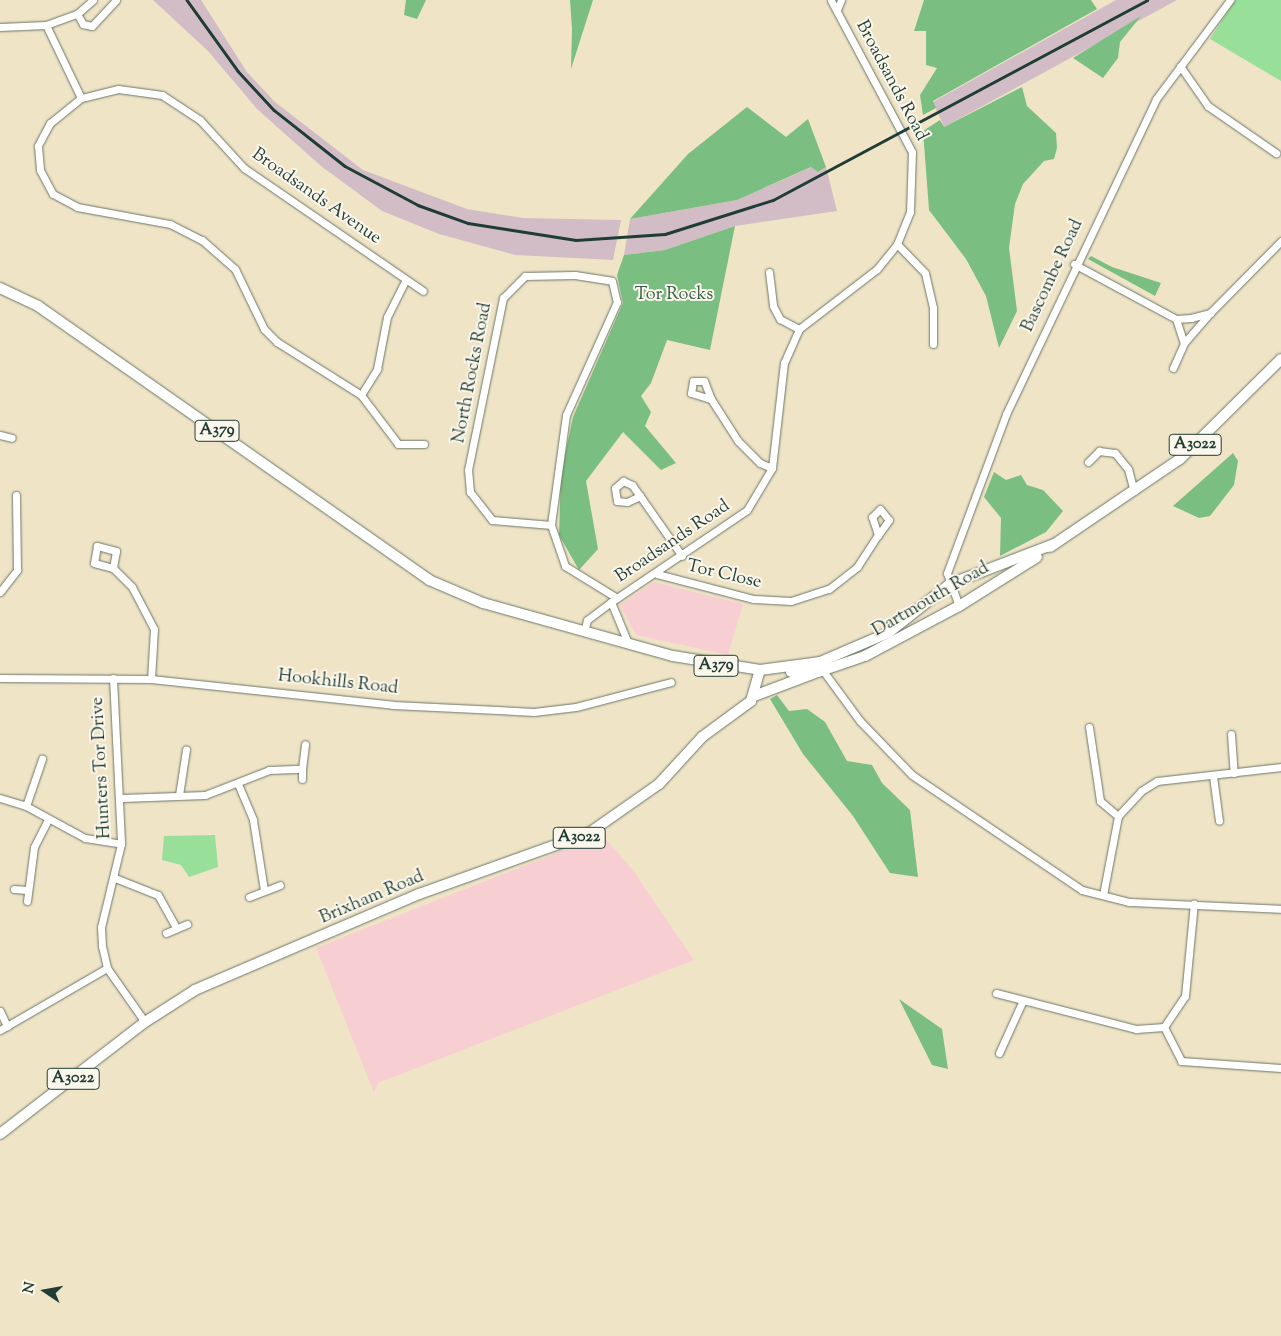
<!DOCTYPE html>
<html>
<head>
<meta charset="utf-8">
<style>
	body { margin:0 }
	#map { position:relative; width:1281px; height:1336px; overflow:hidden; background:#f0e4c7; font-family:"Sorts Mill Goudy",serif }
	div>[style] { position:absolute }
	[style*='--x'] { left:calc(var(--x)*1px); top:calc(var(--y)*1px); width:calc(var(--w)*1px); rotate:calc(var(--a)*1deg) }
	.built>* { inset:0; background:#f7cfd3 }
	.industrial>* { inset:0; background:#d2bdc7 }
	.green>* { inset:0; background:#98df99 }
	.forest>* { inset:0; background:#7abe81 }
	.roads { filter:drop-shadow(0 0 1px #687767) drop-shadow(0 0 1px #687767) }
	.street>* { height:7px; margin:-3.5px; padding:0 3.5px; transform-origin:3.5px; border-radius:3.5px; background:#fff }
	.primary>* { height:10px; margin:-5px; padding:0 5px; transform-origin:5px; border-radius:5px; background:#fff }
	.rail>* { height:2.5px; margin:-1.25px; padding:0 1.25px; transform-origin:1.25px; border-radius:1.25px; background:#1f3d34 }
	span { translate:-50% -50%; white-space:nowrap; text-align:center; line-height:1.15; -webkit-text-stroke:4px #fbf7ec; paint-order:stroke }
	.shield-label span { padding:1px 4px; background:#fbf7ec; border:1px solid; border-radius:4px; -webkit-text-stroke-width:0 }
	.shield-label { font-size:16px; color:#1f3d34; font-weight:700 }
	.street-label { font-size:18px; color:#1f3d34 }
	.park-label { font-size:18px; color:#375d48 }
	.north { position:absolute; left:20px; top:1266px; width:50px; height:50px; -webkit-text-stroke:4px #fbf7ec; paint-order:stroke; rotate:282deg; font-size:14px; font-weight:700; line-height:20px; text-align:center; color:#1f3d34 }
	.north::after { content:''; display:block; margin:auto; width:18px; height:22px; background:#1f3d34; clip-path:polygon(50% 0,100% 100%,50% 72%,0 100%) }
</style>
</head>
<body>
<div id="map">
	<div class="built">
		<div style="clip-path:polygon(654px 582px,743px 604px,728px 655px,636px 635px,620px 605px)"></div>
		<div style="clip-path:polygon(602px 835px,632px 869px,694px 960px,378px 1083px,374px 1093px,316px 948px)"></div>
	</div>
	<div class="industrial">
		<div style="clip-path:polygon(153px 0,201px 0,247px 72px,275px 102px,363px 170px,467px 209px,523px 218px,621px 220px,613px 260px,515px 255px,439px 234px,382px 211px,321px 166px,257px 109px,208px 51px)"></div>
		<div style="clip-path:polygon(1116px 0,1177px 0,944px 127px,933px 102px)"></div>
		<div style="clip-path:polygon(812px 167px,818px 172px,826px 167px,837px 211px,735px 226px,665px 250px,624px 255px,630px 219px,737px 200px)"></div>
	</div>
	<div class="green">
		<div style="clip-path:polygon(1235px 0,1281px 0,1281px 81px,1210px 39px)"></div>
		<div style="clip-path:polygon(215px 835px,218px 867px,189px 877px,181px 865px,162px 860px,164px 836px)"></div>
	</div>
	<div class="forest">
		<div style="clip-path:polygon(406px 0,426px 0,417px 19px,404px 15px)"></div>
		<div style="clip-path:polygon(570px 0,593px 0,571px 69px,572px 29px)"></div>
		<div style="clip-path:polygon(924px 0,1091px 0,1097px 9px,933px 101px,936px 108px,923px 115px,920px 95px,937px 68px,926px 65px,926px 31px,914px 31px)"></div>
		<div style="clip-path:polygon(1141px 16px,1120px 42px,1118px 58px,1103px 78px,1073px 58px)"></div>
		<div style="clip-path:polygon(1022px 87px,1027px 106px,1056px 133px,1057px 148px,1054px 159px,1044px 161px,1023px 184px,1015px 204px,1009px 248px,1017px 311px,999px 348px,986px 296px,966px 259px,929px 210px,923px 131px,940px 120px,944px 127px)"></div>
		<div style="clip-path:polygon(747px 107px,786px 137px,808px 119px,826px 167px,818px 172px,811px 167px,737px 200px,630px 219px,688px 154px)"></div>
		<div style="clip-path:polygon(735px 226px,710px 350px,667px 340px,651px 383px,641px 396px,651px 412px,645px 426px,676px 463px,661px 470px,623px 432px,586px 481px,598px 549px,579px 570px,559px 535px,561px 474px,573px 417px,623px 303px,617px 275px,624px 255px,665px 250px)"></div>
		<div style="clip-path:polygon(1091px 256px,1112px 267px,1161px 283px,1155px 296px,1088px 259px)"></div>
		<div style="clip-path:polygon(1233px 453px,1238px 461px,1234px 485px,1210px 516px,1199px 518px,1173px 506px)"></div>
		<div style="clip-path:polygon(994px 472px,1006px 480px,1021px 475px,1027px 485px,1043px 490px,1063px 511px,1046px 532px,1000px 556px,1001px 518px,984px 497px)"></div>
		<div style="clip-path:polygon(777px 695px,789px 711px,807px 709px,825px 722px,847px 761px,872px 765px,882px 783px,910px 810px,918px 877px,890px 873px,853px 816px,803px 754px,770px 699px)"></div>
		<div style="clip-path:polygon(899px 999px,942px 1029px,948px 1069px,932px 1065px)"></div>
	</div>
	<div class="roads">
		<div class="street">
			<div style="--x:837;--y:10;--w:11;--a:-68"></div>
			<div style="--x:77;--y:14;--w:12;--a:59"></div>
			<div style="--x:83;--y:24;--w:9;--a:13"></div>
			<div style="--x:92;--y:26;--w:35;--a:-47"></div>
			<div style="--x:46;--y:25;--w:81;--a:64.4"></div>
			<div style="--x:0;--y:27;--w:46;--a:-2.5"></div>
			<div style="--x:46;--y:25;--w:33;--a:-20"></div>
			<div style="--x:77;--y:14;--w:21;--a:-41"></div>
			<div style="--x:1180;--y:66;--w:49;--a:55"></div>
			<div style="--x:1208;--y:106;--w:83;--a:34.7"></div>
			<div style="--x:897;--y:244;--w:40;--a:46"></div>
			<div style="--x:925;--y:273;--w:36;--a:77"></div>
			<div style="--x:933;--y:308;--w:36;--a:90"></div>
			<div style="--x:1074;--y:264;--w:116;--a:28.3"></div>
			<div style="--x:1176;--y:319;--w:15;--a:-4"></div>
			<div style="--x:1191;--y:318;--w:20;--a:-15"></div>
			<div style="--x:1210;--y:313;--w:101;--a:-45.4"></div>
			<div style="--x:769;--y:272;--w:34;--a:83"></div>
			<div style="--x:773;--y:306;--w:15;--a:62"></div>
			<div style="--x:780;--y:319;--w:21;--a:28"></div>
			<div style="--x:423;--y:291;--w:217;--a:-145.5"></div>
			<div style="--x:244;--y:168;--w:65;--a:-132.5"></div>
			<div style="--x:200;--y:120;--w:45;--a:-146.7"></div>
			<div style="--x:162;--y:95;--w:44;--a:-172.2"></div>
			<div style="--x:118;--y:89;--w:38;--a:166"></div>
			<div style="--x:81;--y:98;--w:40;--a:141"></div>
			<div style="--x:50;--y:123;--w:26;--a:118"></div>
			<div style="--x:38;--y:146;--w:24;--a:85"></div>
			<div style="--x:40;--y:170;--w:27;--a:62"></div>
			<div style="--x:53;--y:194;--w:27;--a:28"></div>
			<div style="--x:77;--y:207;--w:95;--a:10.4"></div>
			<div style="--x:170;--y:224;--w:36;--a:27"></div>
			<div style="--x:202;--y:240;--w:44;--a:41.3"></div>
			<div style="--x:235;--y:269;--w:67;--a:64.2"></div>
			<div style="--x:264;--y:329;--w:18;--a:45"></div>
			<div style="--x:277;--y:342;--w:99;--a:32.2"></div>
			<div style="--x:361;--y:395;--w:61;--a:52.9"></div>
			<div style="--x:398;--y:444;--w:26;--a:0"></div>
			<div style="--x:1176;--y:319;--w:25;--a:72"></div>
			<div style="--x:1173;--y:368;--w:27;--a:-66"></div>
			<div style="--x:1184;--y:343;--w:40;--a:-49"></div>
			<div style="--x:361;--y:395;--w:31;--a:-58"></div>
			<div style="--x:377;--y:369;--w:53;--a:-79.1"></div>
			<div style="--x:387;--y:317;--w:42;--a:-63.4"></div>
			<div style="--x:711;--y:399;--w:19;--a:-111"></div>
			<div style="--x:704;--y:381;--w:11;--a:180"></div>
			<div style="--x:693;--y:381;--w:12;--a:99"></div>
			<div style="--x:691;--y:393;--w:21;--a:17"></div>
			<div style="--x:711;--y:399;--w:50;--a:57.3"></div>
			<div style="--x:738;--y:441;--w:31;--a:45"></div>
			<div style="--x:760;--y:463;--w:13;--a:23"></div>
			<div style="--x:0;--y:435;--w:12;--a:14"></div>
			<div style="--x:1088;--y:462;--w:16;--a:-45"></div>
			<div style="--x:1099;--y:451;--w:16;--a:7"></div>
			<div style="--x:1115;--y:453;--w:21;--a:51"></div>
			<div style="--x:1128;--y:469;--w:23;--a:75"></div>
			<div style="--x:640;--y:496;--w:14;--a:155"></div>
			<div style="--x:627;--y:502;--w:10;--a:-174"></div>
			<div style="--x:617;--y:501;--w:13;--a:-99"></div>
			<div style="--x:615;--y:488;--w:11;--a:-41"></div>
			<div style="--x:623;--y:481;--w:10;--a:24"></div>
			<div style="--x:632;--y:485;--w:14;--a:54"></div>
			<div style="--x:640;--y:496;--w:73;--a:55"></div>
			<div style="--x:551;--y:525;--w:59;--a:-175.2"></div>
			<div style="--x:492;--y:520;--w:36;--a:-128"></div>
			<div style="--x:470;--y:492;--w:22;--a:-95"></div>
			<div style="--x:468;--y:470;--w:176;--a:-78.5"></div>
			<div style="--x:503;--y:298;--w:31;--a:-45"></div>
			<div style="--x:525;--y:276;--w:50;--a:-1.1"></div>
			<div style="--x:575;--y:275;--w:37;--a:9"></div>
			<div style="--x:612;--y:281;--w:22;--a:77"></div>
			<div style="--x:617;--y:302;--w:124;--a:114.3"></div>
			<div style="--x:566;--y:415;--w:111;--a:97.8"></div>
			<div style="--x:551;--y:525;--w:43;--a:71.1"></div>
			<div style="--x:565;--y:566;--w:61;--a:31.6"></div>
			<div style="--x:113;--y:568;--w:17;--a:-80"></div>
			<div style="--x:116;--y:551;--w:20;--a:-165"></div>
			<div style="--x:97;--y:546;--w:17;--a:100"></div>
			<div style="--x:94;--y:563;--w:20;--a:15"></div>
			<div style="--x:113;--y:568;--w:27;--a:45"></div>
			<div style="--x:132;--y:587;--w:47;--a:62.4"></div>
			<div style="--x:154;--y:629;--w:50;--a:93.4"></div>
			<div style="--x:657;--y:574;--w:100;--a:14.5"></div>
			<div style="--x:754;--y:599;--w:37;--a:3"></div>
			<div style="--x:791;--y:601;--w:40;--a:-18"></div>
			<div style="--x:829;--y:589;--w:36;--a:-38"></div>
			<div style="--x:857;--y:567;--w:38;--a:-57"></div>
			<div style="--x:878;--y:535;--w:19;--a:-108"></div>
			<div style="--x:872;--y:517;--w:11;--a:-45"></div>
			<div style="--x:880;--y:509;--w:14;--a:51"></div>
			<div style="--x:889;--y:520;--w:19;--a:126"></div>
			<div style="--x:0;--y:592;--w:28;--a:-52"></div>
			<div style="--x:17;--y:570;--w:75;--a:-90.8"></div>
			<div style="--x:959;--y:606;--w:35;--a:-110"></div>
			<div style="--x:947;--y:573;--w:170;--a:-69.6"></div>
			<div style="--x:1006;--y:414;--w:349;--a:-64.5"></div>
			<div style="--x:1156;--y:99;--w:124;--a:-53.2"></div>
			<div style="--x:584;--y:632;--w:12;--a:-76"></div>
			<div style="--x:587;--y:620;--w:30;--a:-37"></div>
			<div style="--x:628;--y:643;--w:44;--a:-112.5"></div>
			<div style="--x:611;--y:602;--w:164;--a:-34.1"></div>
			<div style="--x:747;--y:510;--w:49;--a:-59.2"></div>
			<div style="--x:772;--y:468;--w:106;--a:-83.5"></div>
			<div style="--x:784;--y:363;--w:37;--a:-66"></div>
			<div style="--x:799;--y:329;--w:98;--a:-37.6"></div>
			<div style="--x:877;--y:269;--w:32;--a:-51"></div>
			<div style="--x:897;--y:244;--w:35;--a:-68"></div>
			<div style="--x:910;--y:212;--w:60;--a:-88.1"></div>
			<div style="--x:912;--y:152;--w:172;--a:-118.1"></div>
			<div style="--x:821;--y:668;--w:66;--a:53.7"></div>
			<div style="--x:860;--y:721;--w:75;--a:46.1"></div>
			<div style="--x:912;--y:775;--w:205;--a:34.1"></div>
			<div style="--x:1082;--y:890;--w:49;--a:14.3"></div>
			<div style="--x:1129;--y:902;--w:152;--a:2.6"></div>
			<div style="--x:0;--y:678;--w:151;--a:0.4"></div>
			<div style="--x:151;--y:679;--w:243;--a:6.1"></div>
			<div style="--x:393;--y:705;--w:141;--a:2.8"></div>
			<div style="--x:534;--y:712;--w:42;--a:-6.8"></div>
			<div style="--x:576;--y:707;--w:98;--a:-14.7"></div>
			<div style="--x:113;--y:678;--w:166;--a:87.2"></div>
			<div style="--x:121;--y:844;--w:85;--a:103.5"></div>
			<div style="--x:101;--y:927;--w:19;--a:87"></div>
			<div style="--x:102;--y:946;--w:23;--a:77"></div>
			<div style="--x:107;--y:968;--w:66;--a:54.9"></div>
			<div style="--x:1089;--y:727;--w:75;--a:81.5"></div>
			<div style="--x:1100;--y:801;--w:23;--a:40"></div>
			<div style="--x:1231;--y:734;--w:39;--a:86"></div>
			<div style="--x:1213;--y:776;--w:45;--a:82.4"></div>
			<div style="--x:302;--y:779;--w:10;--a:-90"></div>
			<div style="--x:238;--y:784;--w:39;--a:67"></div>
			<div style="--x:253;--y:820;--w:71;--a:81.1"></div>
			<div style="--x:179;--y:795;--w:46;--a:-81.2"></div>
			<div style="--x:0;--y:798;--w:27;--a:17"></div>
			<div style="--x:26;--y:806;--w:67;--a:28.5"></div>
			<div style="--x:85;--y:838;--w:36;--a:9"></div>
			<div style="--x:122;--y:798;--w:83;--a:-2.1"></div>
			<div style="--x:205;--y:795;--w:69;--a:-21.3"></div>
			<div style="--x:269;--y:770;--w:33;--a:-2"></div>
			<div style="--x:302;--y:769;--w:25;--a:-83"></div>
			<div style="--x:26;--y:806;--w:50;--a:-71.2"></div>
			<div style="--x:115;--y:878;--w:46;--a:21.6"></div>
			<div style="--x:158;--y:895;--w:38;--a:61"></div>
			<div style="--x:14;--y:889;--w:13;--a:4"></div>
			<div style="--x:1103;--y:895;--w:80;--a:-79.2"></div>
			<div style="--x:1118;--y:816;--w:34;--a:-47"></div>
			<div style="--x:1141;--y:791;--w:19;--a:-32"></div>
			<div style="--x:1157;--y:781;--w:125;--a:-6.4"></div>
			<div style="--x:249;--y:897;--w:33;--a:-21"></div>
			<div style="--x:27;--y:901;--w:54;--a:-82.6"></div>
			<div style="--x:34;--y:847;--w:31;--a:-63"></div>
			<div style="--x:166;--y:933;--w:23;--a:-23"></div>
			<div style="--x:996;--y:993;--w:145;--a:14.4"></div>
			<div style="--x:1136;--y:1029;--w:28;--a:-4"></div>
			<div style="--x:1164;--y:1027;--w:37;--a:-56"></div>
			<div style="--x:1185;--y:996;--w:93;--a:-84.5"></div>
			<div style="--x:0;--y:1011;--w:17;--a:65"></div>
			<div style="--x:1164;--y:1027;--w:38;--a:63"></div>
			<div style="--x:1181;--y:1061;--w:100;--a:4"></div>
			<div style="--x:0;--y:1030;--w:124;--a:-30.1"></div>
			<div style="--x:999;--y:1053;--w:58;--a:-65.6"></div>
		</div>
		<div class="primary">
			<div style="--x:0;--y:288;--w:42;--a:25.3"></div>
			<div style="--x:38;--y:306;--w:477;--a:35"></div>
			<div style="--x:429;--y:580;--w:59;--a:23.1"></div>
			<div style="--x:483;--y:603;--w:197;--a:15.6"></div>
			<div style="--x:673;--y:656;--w:88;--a:9.1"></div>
			<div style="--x:760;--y:670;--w:61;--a:-7.6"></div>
			<div style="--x:820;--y:662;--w:74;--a:-23.1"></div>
			<div style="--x:888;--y:633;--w:79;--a:-38.3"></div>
			<div style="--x:950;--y:584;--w:111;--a:-21"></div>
			<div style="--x:1050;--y:547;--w:157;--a:-34.1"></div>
			<div style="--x:1180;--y:459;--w:142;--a:-44.7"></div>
			<div style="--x:791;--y:672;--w:27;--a:0"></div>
			<div style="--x:818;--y:672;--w:50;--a:-18.8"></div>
			<div style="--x:865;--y:656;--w:106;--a:-28"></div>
			<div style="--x:959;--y:606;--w:92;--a:-32.1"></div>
			<div style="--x:754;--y:696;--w:65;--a:-20.7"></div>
			<div style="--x:0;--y:1134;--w:183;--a:-37.7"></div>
			<div style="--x:145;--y:1022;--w:59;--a:-32.6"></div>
			<div style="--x:195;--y:990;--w:244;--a:-23.2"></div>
			<div style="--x:419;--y:894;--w:181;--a:-19.7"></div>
			<div style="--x:589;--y:833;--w:85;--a:-35"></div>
			<div style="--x:659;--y:784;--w:64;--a:-47.5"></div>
			<div style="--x:702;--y:737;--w:61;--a:-36.3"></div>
			<div style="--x:751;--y:701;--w:32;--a:-74"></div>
		</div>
	</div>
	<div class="rail">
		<div style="--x:187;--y:0;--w:87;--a:54.3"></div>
		<div style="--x:238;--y:71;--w:53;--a:47.3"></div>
		<div style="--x:274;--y:110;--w:90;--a:38.3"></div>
		<div style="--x:345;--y:166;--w:83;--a:28.1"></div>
		<div style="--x:418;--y:205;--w:53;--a:19.8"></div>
		<div style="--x:468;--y:223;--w:109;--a:8.9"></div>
		<div style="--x:576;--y:240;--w:89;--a:-3.9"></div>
		<div style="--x:665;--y:234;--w:113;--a:-17.5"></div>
		<div style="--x:773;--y:200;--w:424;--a:-28.1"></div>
	</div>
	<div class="shield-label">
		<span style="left:217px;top:431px">A379</span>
		<span style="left:1195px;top:445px">A3022</span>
		<span style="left:716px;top:666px">A379</span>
		<span style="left:579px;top:838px">A3022</span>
		<span style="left:73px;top:1079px">A3022</span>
	</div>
	<div class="street-label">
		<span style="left:891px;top:81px;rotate:62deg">Broadsands Road</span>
		<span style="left:316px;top:197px;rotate:35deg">Broadsands Avenue</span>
		<span style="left:1053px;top:276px;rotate:-65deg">Bascombe Road</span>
		<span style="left:473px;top:373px;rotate:-79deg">North Rocks Road</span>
		<span style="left:673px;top:542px;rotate:-34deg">Broadsands Road</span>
		<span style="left:724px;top:575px;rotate:13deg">Tor Close</span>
		<span style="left:931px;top:600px;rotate:-30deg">Dartmouth Road</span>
		<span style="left:338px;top:683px;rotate:6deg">Hookhills Road</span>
		<span style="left:102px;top:768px;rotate:-93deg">Hunters Tor Drive</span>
		<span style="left:372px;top:898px;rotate:-23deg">Brixham Road</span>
	</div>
	<div class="park-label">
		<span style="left:674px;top:295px">Tor Rocks</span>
	</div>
	<div class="north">N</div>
</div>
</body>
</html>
